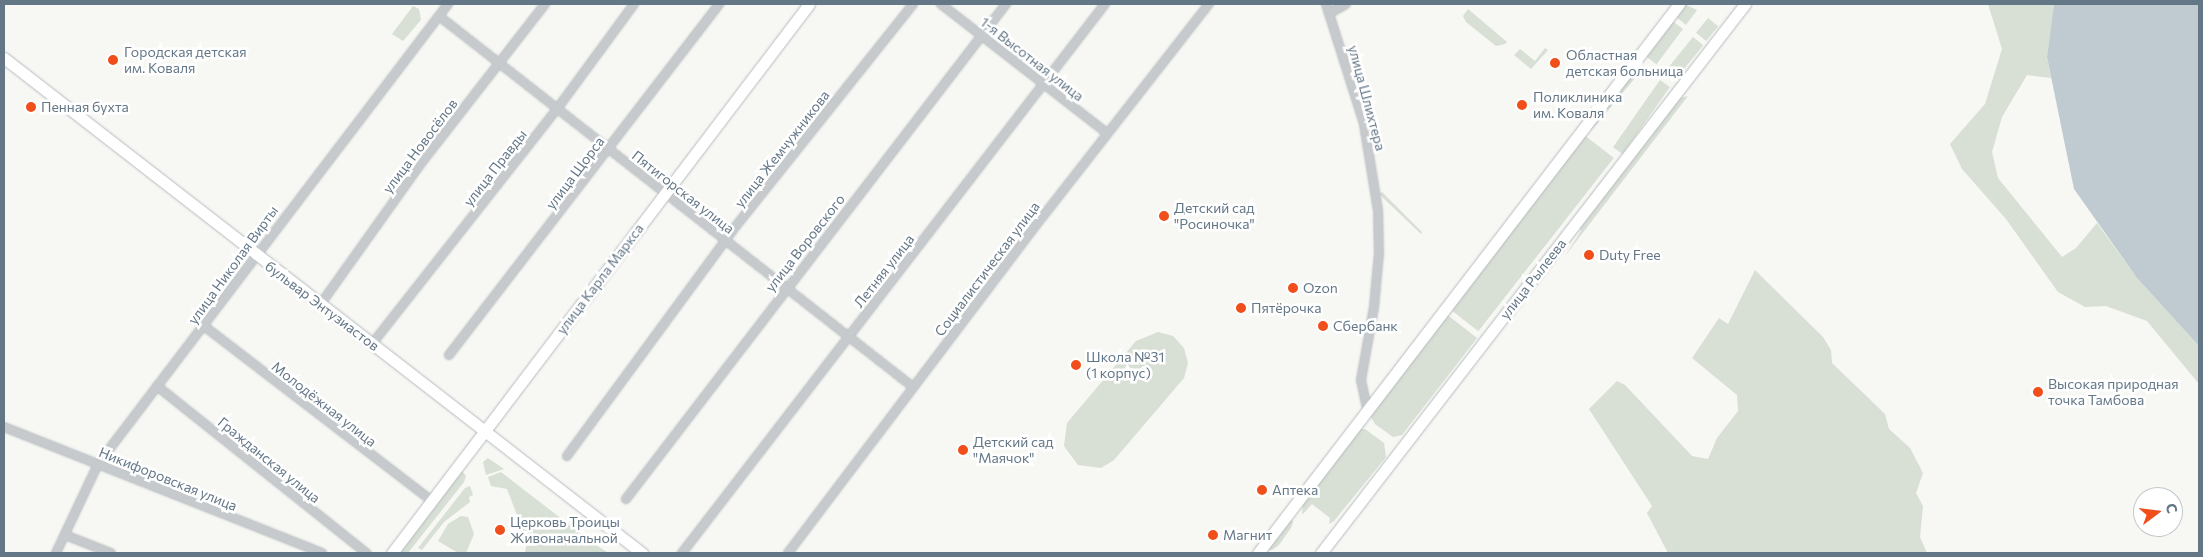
<!DOCTYPE html>
<html>
<head>
<meta charset="utf-8">
<style>
	body { margin:0 }
	#map { position:relative; width:2203px; height:557px; overflow:hidden; background:#f7f7f3; font-family:Commissioner,sans-serif }
	div>[style] { position:absolute }
	[style*='--x'] { left:calc(var(--x)*1px); top:calc(var(--y)*1px); width:calc(var(--w)*1px); rotate:calc(var(--a)*1deg) }
	.green>* { inset:0; background:#d8dfd4; transform-origin:0 0 }
	.water>* { inset:0; background:#bfcbd0 }
	.roads { filter:drop-shadow(0 0 1px #b6bcc0) drop-shadow(0 0 1px #b6bcc0) }
	.street>* { height:8px; margin:-4px; padding:0 4px; transform-origin:4px; border-radius:4px; background:#c6cacd }
	.secondary>* { height:11px; margin:-5.5px; padding:0 5.5px; transform-origin:5.5px; border-radius:5.5px; background:#fff }
	.dots>* { width:14px; height:14px; translate:-50% -50%; box-sizing:border-box; border:2px solid #fff; border-radius:50% }
	span { translate:-50% -50%; white-space:nowrap; text-align:center; line-height:1.15; -webkit-text-stroke:5px #fff; paint-order:stroke }
	.poi-label { font-size:14px; color:#647787 }
	.left { translate:0 -50%; text-align:left }
	.street-label { font-size:14px; color:#647787 }
	.frame { position:absolute; inset:0; border:5px solid #647787; pointer-events:none }
	.north { position:absolute; left:2133px; top:487px; width:50px; height:50px; box-sizing:border-box; background:#fff; border:1px solid #c1c9cf; border-radius:50%; rotate:75deg; font-size:14px; font-weight:700; line-height:20px; text-align:center; color:#647787 }
	.north::after { content:''; display:block; margin:auto; width:18px; height:22px; background:#f04e1a; clip-path:polygon(50% 0,100% 100%,50% 72%,0 100%) }
</style>
</head>
<body>
<div id="map">
	<div class="green">
		<div style="clip-path:polygon(1684px 4px,1697px 10px,1686px 25px,1675px 16px)"></div>
		<div style="clip-path:polygon(1988px 4px,2054px 4px,2047px 57px,2051px 78px,2027px 75px,2002px 117px,1992px 152px,1998px 178px,2062px 257px,2076px 248px,2097px 223px,2137px 278px,2199px 346px,2199px 384px,2147px 321px,2106px 306px,2085px 307px,2058px 292px,2006px 219px,1962px 169px,1950px 144px,1985px 104px,2002px 49px)"></div>
		<div style="clip-path:polygon(413px 6px,419px 9px,421px 20px,403px 41px,392px 34px)"></div>
		<div style="clip-path:polygon(1468px 9px,1507px 42px,1505px 44px,1496px 46px,1466px 22px,1463px 16px)"></div>
		<div style="left:1708px;top:18px;width:13px;height:19px;rotate:39deg"></div>
		<div style="left:1671px;top:20px;width:15px;height:44px;rotate:37deg"></div>
		<div style="left:1693px;top:37px;width:13px;height:44px;rotate:39deg"></div>
		<div style="clip-path:polygon(1545px 48px,1548px 50px,1531px 69px,1514px 55px,1520px 49px,1535px 61px)"></div>
		<div style="left:1638px;top:62px;width:8px;height:82px;rotate:40deg"></div>
		<div style="left:1660px;top:80px;width:12px;height:82px;rotate:35deg"></div>
		<div style="clip-path:polygon(1688px 96px,1565px 256px,1581px 231px,1579px 225px,1677px 99px)"></div>
		<div style="left:1583px;top:134px;width:39px;height:220px;rotate:38deg"></div>
		<div style="clip-path:polygon(1382px 192px,1422px 232px,1421px 234px,1379px 194px)"></div>
		<div style="clip-path:polygon(1755px 270px,1823px 337px,1831px 350px,1832px 363px,1885px 414px,1889px 429px,1910px 448px,1923px 473px,1916px 493px,1923px 506px,1920px 537px,1927px 553px,1668px 553px,1647px 513px,1652px 506px,1589px 409px,1617px 381px,1625px 385px,1692px 456px,1708px 459px,1717px 438px,1738px 411px,1737px 395px,1692px 358px,1719px 318px,1728px 324px)"></div>
		<div style="clip-path:polygon(1445px 313px,1477px 338px,1402px 435px,1393px 437px,1375px 424px,1369px 414px)"></div>
		<div style="clip-path:polygon(1158px 332px,1173px 336px,1184px 348px,1188px 363px,1184px 378px,1114px 460px,1101px 468px,1078px 465px,1064px 446px,1067px 423px,1136px 341px)"></div>
		<div style="clip-path:polygon(1358px 429px,1365px 429px,1384px 443px,1386px 457px,1334px 521px,1329px 524px,1330px 518px,1312px 504px,1302px 515px,1303px 500px)"></div>
		<div style="clip-path:polygon(488px 458px,504px 469px,486px 475px,483px 462px)"></div>
		<div style="clip-path:polygon(462px 471px,466px 476px,464px 482px,408px 553px,399px 553px)"></div>
		<div style="clip-path:polygon(501px 472px,589px 540px,608px 553px,525px 553px,527px 541px,507px 489px,491px 486px,488px 477px)"></div>
		<div style="clip-path:polygon(470px 486px,473px 495px,469px 497px,470px 502px,444px 522px,422px 550px,418px 548px,465px 488px)"></div>
		<div style="clip-path:polygon(461px 516px,468px 517px,474px 534px,466px 553px,458px 553px,438px 541px,448px 524px)"></div>
		<div style="clip-path:polygon(1290px 517px,1293px 522px,1291px 528px,1279px 545px,1272px 550px,1265px 550px)"></div>
	</div>
	<div class="water">
		<div style="clip-path:polygon(2054px 4px,2199px 4px,2199px 346px,2137px 278px,2074px 189px,2047px 57px)"></div>
	</div>
	<div class="roads">
		<div class="street">
			<div style="--x:941;--y:4;--w:210;--a:37.9"></div>
			<div style="--x:1326;--y:4;--w:126;--a:72.4"></div>
			<div style="--x:1364;--y:124;--w:87;--a:80.8"></div>
			<div style="--x:1378;--y:210;--w:43;--a:88.7"></div>
			<div style="--x:1379;--y:253;--w:54;--a:95.3"></div>
			<div style="--x:1374;--y:307;--w:74;--a:100.1"></div>
			<div style="--x:1361;--y:380;--w:30;--a:78"></div>
			<div style="--x:1330;--y:13;--w:18;--a:-29"></div>
			<div style="--x:439;--y:16;--w:602;--a:38.05"></div>
			<div style="--x:320;--y:305;--w:171;--a:-54.5"></div>
			<div style="--x:419;--y:166;--w:205;--a:-52.1"></div>
			<div style="--x:204;--y:326;--w:286;--a:37.5"></div>
			<div style="--x:372;--y:344;--w:299;--a:-51.8"></div>
			<div style="--x:557;--y:109;--w:130;--a:-53.7"></div>
			<div style="--x:449;--y:355;--w:443;--a:-52.4"></div>
			<div style="--x:157;--y:386;--w:268;--a:38.6"></div>
			<div style="--x:4;--y:427;--w:342;--a:21.6"></div>
			<div style="--x:567;--y:456;--w:279;--a:-53.7"></div>
			<div style="--x:732;--y:231;--w:290;--a:-51.4"></div>
			<div style="--x:626;--y:499;--w:624;--a:-52.49"></div>
			<div style="--x:65;--y:535;--w:49;--a:21.4"></div>
			<div style="--x:56;--y:553;--w:98;--a:-64.7"></div>
			<div style="--x:98;--y:464;--w:578;--a:-52.73"></div>
			<div style="--x:682;--y:553;--w:693;--a:-52.39"></div>
			<div style="--x:788;--y:553;--w:424;--a:-52.9"></div>
			<div style="--x:1044;--y:215;--w:268;--a:-52"></div>
		</div>
		<div class="secondary">
			<div style="--x:4;--y:58;--w:808;--a:37.81"></div>
			<div style="--x:392;--y:553;--w:689;--a:-52.78"></div>
			<div style="--x:1258;--y:553;--w:692;--a:-52.52"></div>
			<div style="--x:1321;--y:553;--w:694;--a:-52.32"></div>
		</div>
	</div>
	<div class="dots">
		<div style="left:113px;top:60px;background:#f04e1a"></div>
		<div style="left:1555px;top:63px;background:#f04e1a"></div>
		<div style="left:1522px;top:105px;background:#f04e1a"></div>
		<div style="left:31px;top:107px;background:#f04e1a"></div>
		<div style="left:1164px;top:216px;background:#f04e1a"></div>
		<div style="left:1589px;top:255px;background:#f04e1a"></div>
		<div style="left:1293px;top:288px;background:#f04e1a"></div>
		<div style="left:1241px;top:308px;background:#f04e1a"></div>
		<div style="left:1323px;top:326px;background:#f04e1a"></div>
		<div style="left:1076px;top:365px;background:#f04e1a"></div>
		<div style="left:2038px;top:392px;background:#f04e1a"></div>
		<div style="left:963px;top:450px;background:#f04e1a"></div>
		<div style="left:1262px;top:490px;background:#f04e1a"></div>
		<div style="left:500px;top:530px;background:#f04e1a"></div>
		<div style="left:1213px;top:535px;background:#f04e1a"></div>
	</div>
	<div class="poi-label">
		<span class="left" style="left:124px;top:60px">Городская детская<br>им. Коваля</span>
		<span class="left" style="left:1566px;top:63px">Областная<br>детская больница</span>
		<span class="left" style="left:1533px;top:105px">Поликлиника<br>им. Коваля</span>
		<span class="left" style="left:41px;top:107px">Пенная бухта</span>
		<span class="left" style="left:1174px;top:216px">Детский сад<br>"Росиночка"</span>
		<span class="left" style="left:1599px;top:255px">Duty Free</span>
		<span class="left" style="left:1303px;top:288px">Ozon</span>
		<span class="left" style="left:1251px;top:308px">Пятёрочка</span>
		<span class="left" style="left:1333px;top:326px">Сбербанк</span>
		<span class="left" style="left:1086px;top:365px">Школа №31<br>(1 корпус)</span>
		<span class="left" style="left:2048px;top:392px">Высокая природная<br>точка Тамбова</span>
		<span class="left" style="left:973px;top:450px">Детский сад<br>"Маячок"</span>
		<span class="left" style="left:1272px;top:490px">Аптека</span>
		<span class="left" style="left:510px;top:530px">Церковь Троицы<br>Живоначальной</span>
		<span class="left" style="left:1223px;top:535px">Магнит</span>
	</div>
	<div class="street-label">
		<span style="left:1032px;top:59px;rotate:38deg">1-я Высотная улица</span>
		<span style="left:1367px;top:98px;rotate:75deg">улица Шлихтера</span>
		<span style="left:420px;top:146px;rotate:-53deg">улица Новосёлов</span>
		<span style="left:782px;top:149px;rotate:-52deg">улица Жемчужникова</span>
		<span style="left:495px;top:168px;rotate:-52deg">улица Правды</span>
		<span style="left:575px;top:173px;rotate:-53deg">улица Щорса</span>
		<span style="left:683px;top:192px;rotate:38deg">Пятигорская улица</span>
		<span style="left:805px;top:243px;rotate:-52deg">улица Воровского</span>
		<span style="left:233px;top:265px;rotate:-54deg">улица Николая Вирты</span>
		<span style="left:987px;top:269px;rotate:-53deg">Социалистическая улица</span>
		<span style="left:884px;top:271px;rotate:-52deg">Летняя улица</span>
		<span style="left:600px;top:279px;rotate:-53deg">улица Карла Маркса</span>
		<span style="left:1533px;top:279px;rotate:-52deg">улица Рылеева</span>
		<span style="left:322px;top:306px;rotate:37deg">бульвар Энтузиастов</span>
		<span style="left:324px;top:404px;rotate:38deg">Молодёжная улица</span>
		<span style="left:269px;top:460px;rotate:39deg">Гражданская улица</span>
		<span style="left:168px;top:479px;rotate:22deg">Никифоровская улица</span>
	</div>
	<div class="frame"></div>
	<div class="north">С</div>
</div>
</body>
</html>
